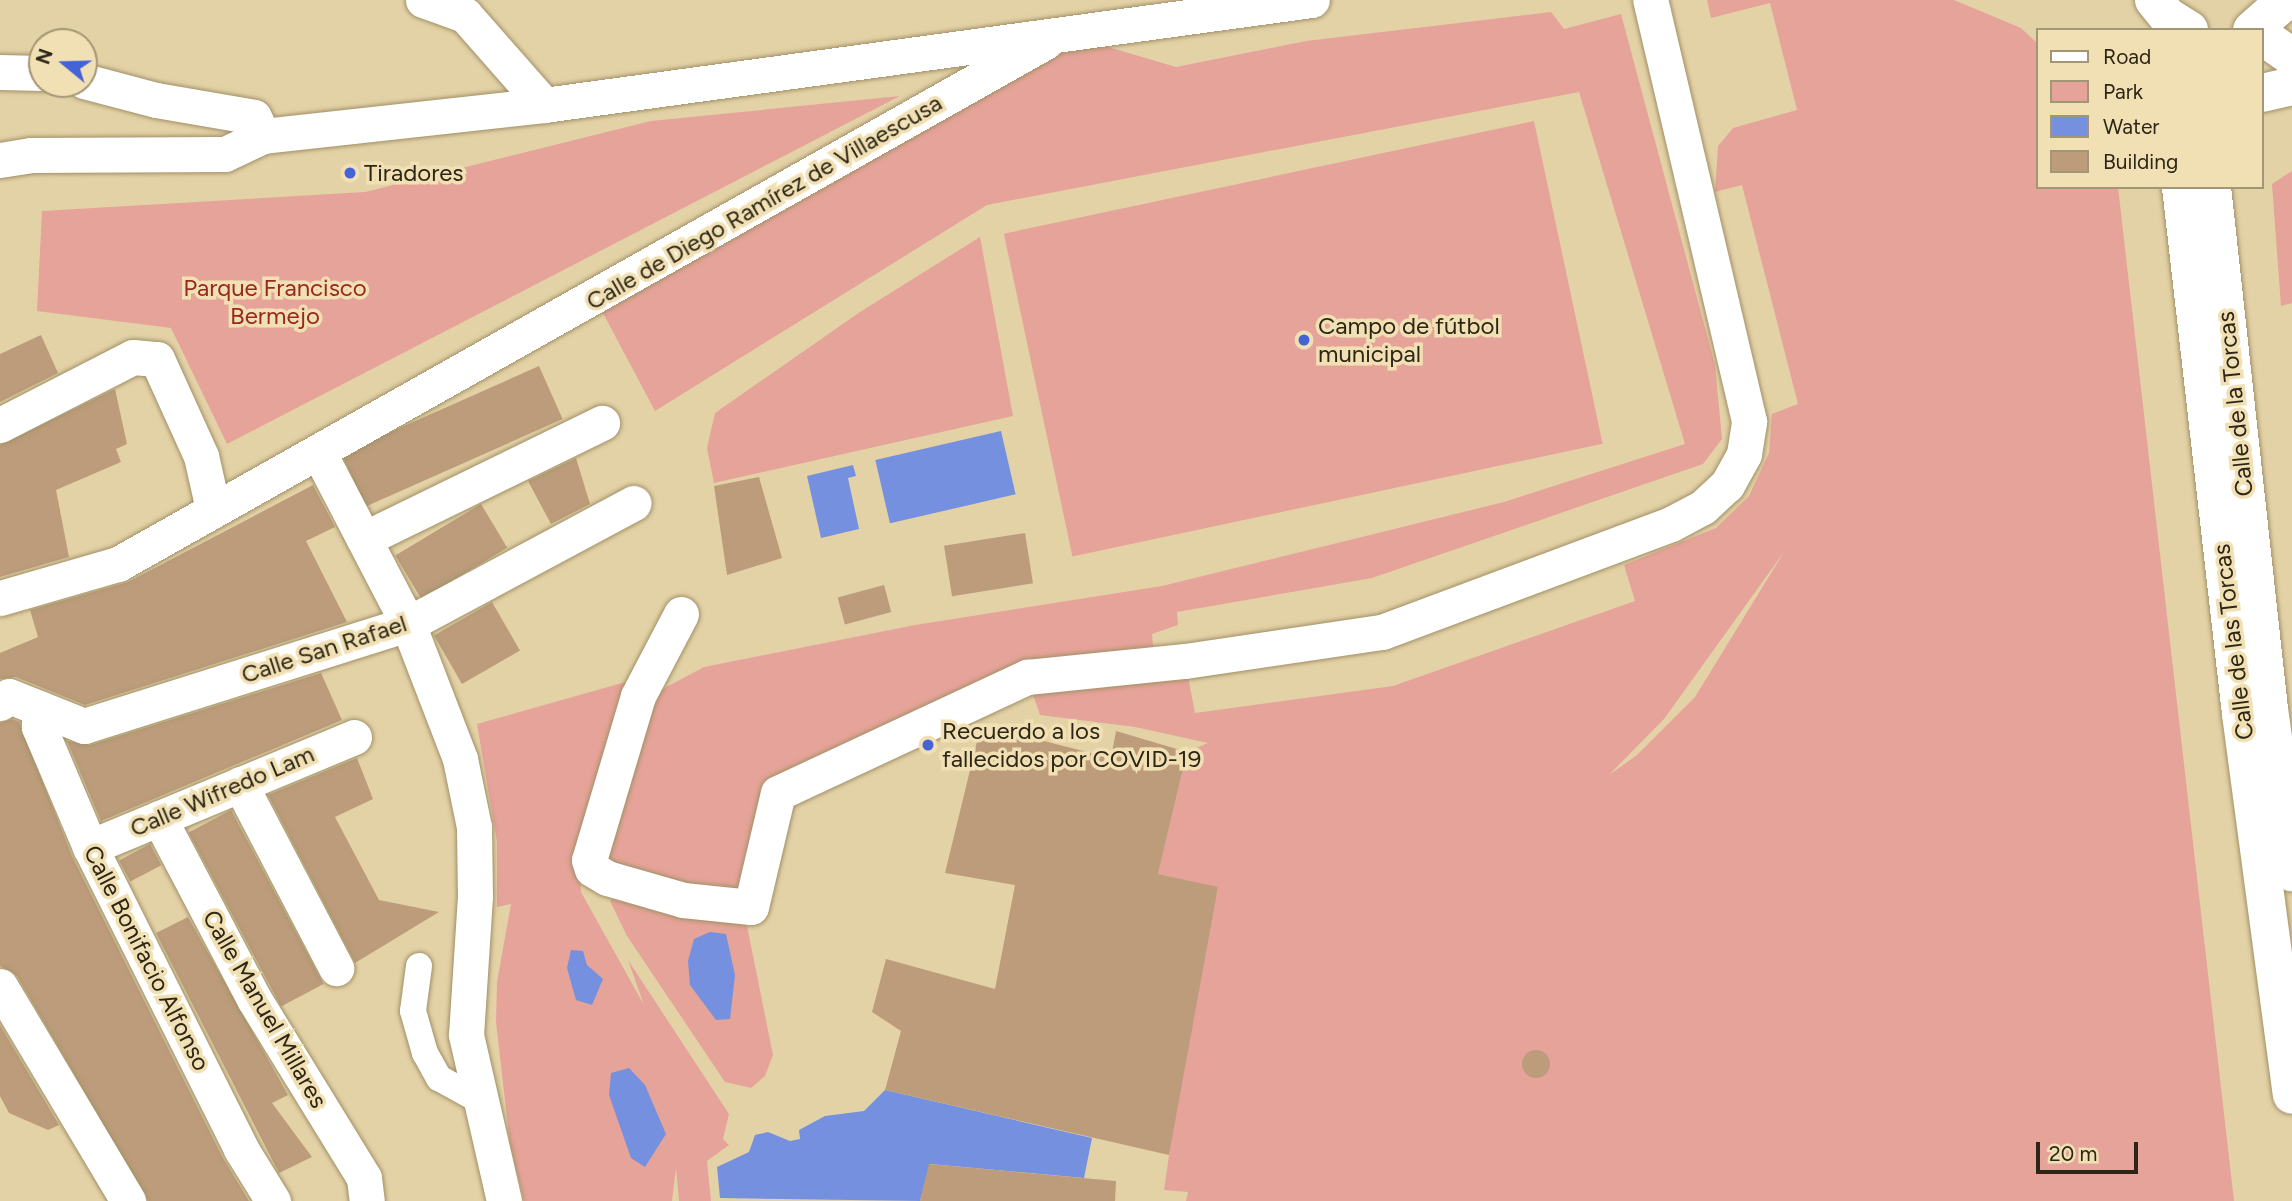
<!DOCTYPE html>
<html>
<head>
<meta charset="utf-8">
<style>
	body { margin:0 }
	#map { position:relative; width:2292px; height:1201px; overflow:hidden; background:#e4d2a7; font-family:Figtree,sans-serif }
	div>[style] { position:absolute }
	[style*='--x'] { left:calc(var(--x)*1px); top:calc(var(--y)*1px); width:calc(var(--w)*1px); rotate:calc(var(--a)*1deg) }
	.green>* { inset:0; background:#e6a399; transform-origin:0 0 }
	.water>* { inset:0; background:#7590df; transform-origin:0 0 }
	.building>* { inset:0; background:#bc9c7b; transform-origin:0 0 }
	.round { border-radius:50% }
	.roads { filter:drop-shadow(0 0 2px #a19067) drop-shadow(0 0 2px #a19067) }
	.pedestrian>* { height:26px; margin:-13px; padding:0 13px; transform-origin:13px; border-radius:13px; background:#fff }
	.minor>* { height:35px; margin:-17.5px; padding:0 17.5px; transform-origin:17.5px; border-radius:17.5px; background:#fff }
	.tertiary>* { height:38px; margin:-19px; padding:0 19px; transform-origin:19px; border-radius:19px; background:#fff }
	.dots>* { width:19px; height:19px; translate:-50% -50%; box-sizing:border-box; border:4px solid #f1e0b4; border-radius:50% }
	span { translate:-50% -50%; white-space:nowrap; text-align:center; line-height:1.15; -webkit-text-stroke:7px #f1e0b4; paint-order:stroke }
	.poi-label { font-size:24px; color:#2d2616 }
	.left { translate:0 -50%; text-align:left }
	.street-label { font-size:24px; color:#2d2616 }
	.park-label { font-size:24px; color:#9a2820 }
	.legend { position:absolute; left:2036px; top:28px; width:228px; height:161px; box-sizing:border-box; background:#f1e0b4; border:2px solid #a39675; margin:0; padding:9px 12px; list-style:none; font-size:21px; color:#2d2616 }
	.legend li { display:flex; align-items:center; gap:14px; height:35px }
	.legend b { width:35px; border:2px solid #a39675 }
	.north { position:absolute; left:28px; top:28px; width:70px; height:70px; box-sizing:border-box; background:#f1e0b4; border:2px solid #a39675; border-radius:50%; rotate:289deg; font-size:19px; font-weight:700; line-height:28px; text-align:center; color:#2d2616 }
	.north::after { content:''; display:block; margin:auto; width:24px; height:32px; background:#4463d6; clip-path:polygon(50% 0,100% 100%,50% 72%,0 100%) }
	.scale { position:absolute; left:2036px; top:1142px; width:102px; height:32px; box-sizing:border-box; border:4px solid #2d2616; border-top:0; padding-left:9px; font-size:21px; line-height:24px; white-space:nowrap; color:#2d2616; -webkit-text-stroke:5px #f1e0b4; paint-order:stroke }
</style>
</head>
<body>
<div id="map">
	<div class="green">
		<div style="clip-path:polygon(evenodd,1707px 0,1954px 0,2021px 28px,2038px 44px,2038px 187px,2118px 187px,2234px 1201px,1186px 1201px,1188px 1192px,1164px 1190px,1176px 1108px,1181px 895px,1217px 895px,1218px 888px,1158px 874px,1187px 752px,1208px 743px,1135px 727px,1040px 715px,1027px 677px,779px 793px,751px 907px,607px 878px,579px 840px,581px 892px,644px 1005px,628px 960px,729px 1114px,723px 1139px,729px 1145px,707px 1161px,711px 1201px,679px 1201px,676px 1168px,672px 1201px,524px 1201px,510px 1144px,496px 1022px,497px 982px,511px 904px,497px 907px,497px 842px,477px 724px,629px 681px,657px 692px,704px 667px,915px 625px,1162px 586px,1504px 502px,1685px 444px,1579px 92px,987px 205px,655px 411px,595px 298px,1061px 33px,1176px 67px,1306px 41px,1551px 12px,1564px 29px,1621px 14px,1715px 365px,1722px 439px,1703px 464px,1372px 578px,1177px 612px,1178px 625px,1152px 634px,1154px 657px,1185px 661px,1195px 713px,1393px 686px,1635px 601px,1624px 565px,1716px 528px,1749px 496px,1769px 453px,1772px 414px,1798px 404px,1742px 185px,1715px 192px,1718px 146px,1733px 128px,1797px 110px,1770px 3px,1711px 18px,1707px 0,1784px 552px,1695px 697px,1637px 755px,1609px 775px,1664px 719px,1784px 552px)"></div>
		<div style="clip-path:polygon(900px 96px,227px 444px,171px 328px,37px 311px,42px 211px,365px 192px,651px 121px)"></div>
		<div style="left:1534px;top:121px;width:330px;height:542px;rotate:78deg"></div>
		<div style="clip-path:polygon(2292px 171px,2292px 303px,2281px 306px,2272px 184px)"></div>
		<div style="clip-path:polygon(980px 237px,1013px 416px,714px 483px,707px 448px,715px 413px,860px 312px)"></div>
		<div style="clip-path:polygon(621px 891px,746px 921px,773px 1055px,765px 1076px,751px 1088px,725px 1082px,627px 936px,610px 901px)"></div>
	</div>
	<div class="water">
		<div style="left:1001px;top:431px;width:65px;height:129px;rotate:77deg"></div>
		<div style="clip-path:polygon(853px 465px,856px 476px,848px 478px,859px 529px,821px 538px,807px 476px)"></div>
		<div style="clip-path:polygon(710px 932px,726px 934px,735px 975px,730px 1019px,716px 1020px,690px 985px,688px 961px,694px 939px)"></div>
		<div style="clip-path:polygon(571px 950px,583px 951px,587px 965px,603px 979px,592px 1005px,576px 1000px,567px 968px)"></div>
		<div style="clip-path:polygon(629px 1068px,645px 1085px,666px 1134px,645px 1167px,631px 1158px,609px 1095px,611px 1073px)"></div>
		<div style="clip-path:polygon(885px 1090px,1092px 1138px,1084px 1178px,930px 1164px,920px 1201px,720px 1198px,717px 1167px,749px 1152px,755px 1135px,768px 1132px,790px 1141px,800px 1139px,799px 1130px,825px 1116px,864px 1111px)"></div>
	</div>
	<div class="building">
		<div style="clip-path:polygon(41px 335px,58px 373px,0 402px,0 354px)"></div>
		<div style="left:539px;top:366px;width:58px;height:216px;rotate:66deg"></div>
		<div style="clip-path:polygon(115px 389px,127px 444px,116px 449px,121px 462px,56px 490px,69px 557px,0 577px,0 445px)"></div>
		<div style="clip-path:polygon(576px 458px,590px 504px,551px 524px,528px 481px)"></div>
		<div style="clip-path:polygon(759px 477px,782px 558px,727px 575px,714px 486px)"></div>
		<div style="clip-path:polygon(313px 485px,335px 527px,306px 541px,347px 622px,85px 705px,16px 677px,0 679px,0 653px,38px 637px,30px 610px,128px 582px)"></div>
		<div style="left:481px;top:504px;width:51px;height:100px;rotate:59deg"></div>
		<div style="left:1025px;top:533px;width:51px;height:82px;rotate:81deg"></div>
		<div style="left:884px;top:585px;width:28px;height:48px;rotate:75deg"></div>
		<div style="left:492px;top:602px;width:56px;height:67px;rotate:60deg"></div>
		<div style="clip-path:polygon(321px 673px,342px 720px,101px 821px,67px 741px,90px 745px)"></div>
		<div style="clip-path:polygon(12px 719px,19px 722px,72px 856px,223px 1158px,249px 1201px,148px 1201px,17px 976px,0 966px,0 723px)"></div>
		<div style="clip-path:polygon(981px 725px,1111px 758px,1116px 731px,1187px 752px,1158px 874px,1218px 887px,1169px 1155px,885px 1090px,901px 1031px,872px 1012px,886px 959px,995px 989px,1015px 885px,945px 873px)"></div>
		<div style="clip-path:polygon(357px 758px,373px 799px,335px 817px,379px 900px,439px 912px,355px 963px,268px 795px)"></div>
		<div style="left:231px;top:810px;width:197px;height:48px;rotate:62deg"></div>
		<div style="left:150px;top:844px;width:24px;height:35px;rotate:62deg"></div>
		<div style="clip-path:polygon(188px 917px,288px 1095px,272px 1103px,312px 1157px,279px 1173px,156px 933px)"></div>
		<div style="clip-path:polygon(0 1025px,59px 1125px,48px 1130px,9px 1113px,0 1096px)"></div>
		<div class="round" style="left:1522px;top:1050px;width:28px;height:28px"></div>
		<div style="clip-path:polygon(929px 1164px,1116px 1181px,1115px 1201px,920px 1201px)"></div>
	</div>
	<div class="roads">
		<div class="pedestrian">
			<div style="--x:419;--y:966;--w:45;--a:97.6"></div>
			<div style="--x:413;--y:1011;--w:44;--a:74.1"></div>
			<div style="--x:425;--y:1053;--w:29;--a:61"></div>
			<div style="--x:439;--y:1078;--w:43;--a:28.9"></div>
		</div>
		<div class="minor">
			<div style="--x:423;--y:0;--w:45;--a:19.7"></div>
			<div style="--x:465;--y:15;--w:120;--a:48.7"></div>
			<div style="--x:0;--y:72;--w:42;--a:1.4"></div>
			<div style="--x:84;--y:81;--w:74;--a:14.8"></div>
			<div style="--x:156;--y:100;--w:99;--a:9.8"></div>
			<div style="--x:254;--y:117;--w:21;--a:65"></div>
			<div style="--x:0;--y:160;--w:31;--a:-9"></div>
			<div style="--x:31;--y:155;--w:194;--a:-0.3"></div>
			<div style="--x:225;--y:154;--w:42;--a:-25.3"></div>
			<div style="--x:263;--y:136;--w:283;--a:-6.3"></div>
			<div style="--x:544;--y:105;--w:775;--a:-7.79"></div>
			<div style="--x:0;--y:425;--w:149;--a:-27.1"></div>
			<div style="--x:133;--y:357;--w:24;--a:5"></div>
			<div style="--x:157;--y:359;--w:107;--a:65.6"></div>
			<div style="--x:201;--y:456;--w:54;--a:77.2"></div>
			<div style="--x:319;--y:453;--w:193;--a:62.5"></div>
			<div style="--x:408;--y:624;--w:145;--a:68.9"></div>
			<div style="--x:460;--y:759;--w:69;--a:78.4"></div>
			<div style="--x:474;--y:827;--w:69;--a:89.2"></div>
			<div style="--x:475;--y:896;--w:139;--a:93.7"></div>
			<div style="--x:466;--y:1035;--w:170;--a:77.1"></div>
			<div style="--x:364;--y:539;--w:265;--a:-26"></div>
			<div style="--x:0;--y:598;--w:123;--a:-16.1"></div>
			<div style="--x:118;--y:564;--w:1064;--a:-29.38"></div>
			<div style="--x:681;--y:614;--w:93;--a:117.7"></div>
			<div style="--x:638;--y:696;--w:171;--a:106.6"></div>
			<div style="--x:589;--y:860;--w:9;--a:72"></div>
			<div style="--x:592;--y:869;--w:17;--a:31"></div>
			<div style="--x:607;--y:878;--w:79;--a:16.1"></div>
			<div style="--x:683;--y:900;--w:68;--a:5.9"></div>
			<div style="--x:751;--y:907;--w:117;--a:-76.7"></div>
			<div style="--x:778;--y:793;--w:275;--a:-25"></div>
			<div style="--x:1027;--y:677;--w:159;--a:-5.8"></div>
			<div style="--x:1185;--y:661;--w:199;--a:-8.4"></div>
			<div style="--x:1382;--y:632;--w:309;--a:-20.5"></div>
			<div style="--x:1671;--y:524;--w:36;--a:-28"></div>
			<div style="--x:1703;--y:507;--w:33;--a:-43"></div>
			<div style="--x:1727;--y:485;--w:35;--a:-61"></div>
			<div style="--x:1744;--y:454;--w:33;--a:-81"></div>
			<div style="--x:1749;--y:421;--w:432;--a:-103.2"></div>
			<div style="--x:0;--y:703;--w:11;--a:-38"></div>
			<div style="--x:9;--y:696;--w:81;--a:21.8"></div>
			<div style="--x:84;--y:726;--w:340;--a:-17.5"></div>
			<div style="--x:408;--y:624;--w:256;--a:-28.2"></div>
			<div style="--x:39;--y:708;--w:19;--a:90"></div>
			<div style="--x:39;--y:727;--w:130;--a:67"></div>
			<div style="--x:90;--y:847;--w:338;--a:63.4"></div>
			<div style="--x:241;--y:1149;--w:61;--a:58.4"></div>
			<div style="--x:240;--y:784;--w:208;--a:62.4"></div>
			<div style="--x:159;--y:818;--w:204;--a:62.3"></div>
			<div style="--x:254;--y:999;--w:210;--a:58.4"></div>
			<div style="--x:364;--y:1178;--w:23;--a:83"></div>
			<div style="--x:90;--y:847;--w:286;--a:-22.6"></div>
			<div style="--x:0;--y:986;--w:250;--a:59.2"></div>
		</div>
		<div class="tertiary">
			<div style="--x:2154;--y:0;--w:21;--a:51"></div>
			<div style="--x:2167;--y:16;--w:26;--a:32"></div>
			<div style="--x:2252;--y:30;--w:45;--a:-41.4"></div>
			<div style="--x:2262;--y:36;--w:37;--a:35"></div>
			<div style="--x:2262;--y:93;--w:31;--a:-13"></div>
			<div style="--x:2181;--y:187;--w:530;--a:83.5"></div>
			<div style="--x:2241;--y:714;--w:384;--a:82.4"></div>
			<div style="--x:2212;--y:187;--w:525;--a:83.77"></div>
			<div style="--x:2269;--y:709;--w:165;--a:82"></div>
		</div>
	</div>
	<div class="dots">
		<div style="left:350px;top:173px;background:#4463d6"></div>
		<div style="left:1304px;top:340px;background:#4463d6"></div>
		<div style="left:928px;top:745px;background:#4463d6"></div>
	</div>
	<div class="poi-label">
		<span class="left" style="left:364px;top:173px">Tiradores</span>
		<span class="left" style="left:1318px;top:340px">Campo de fútbol<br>municipal</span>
		<span class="left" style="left:942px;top:745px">Recuerdo a los<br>fallecidos por COVID-19</span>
	</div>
	<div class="street-label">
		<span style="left:764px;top:202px;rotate:-30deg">Calle de Diego Ramírez de Villaescusa</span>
		<span style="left:2235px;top:404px;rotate:-96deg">Calle de la Torcas</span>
		<span style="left:2233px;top:642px;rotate:-97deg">Calle de las Torcas</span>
		<span style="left:324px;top:649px;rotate:-18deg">Calle San Rafael</span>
		<span style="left:222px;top:791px;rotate:-23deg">Calle Wifredo Lam</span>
		<span style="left:147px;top:958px;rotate:63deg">Calle Bonifacio Alfonso</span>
		<span style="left:265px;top:1009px;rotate:60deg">Calle Manuel Millares</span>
	</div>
	<div class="park-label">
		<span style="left:275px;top:302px">Parque Francisco<br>Bermejo</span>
	</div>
	<ul class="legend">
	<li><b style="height:9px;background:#fff"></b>Road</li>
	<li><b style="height:19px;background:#e6a399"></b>Park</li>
	<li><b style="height:19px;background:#7590df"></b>Water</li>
	<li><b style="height:19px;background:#bc9c7b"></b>Building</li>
	</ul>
	<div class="north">N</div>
	<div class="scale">20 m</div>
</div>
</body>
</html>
